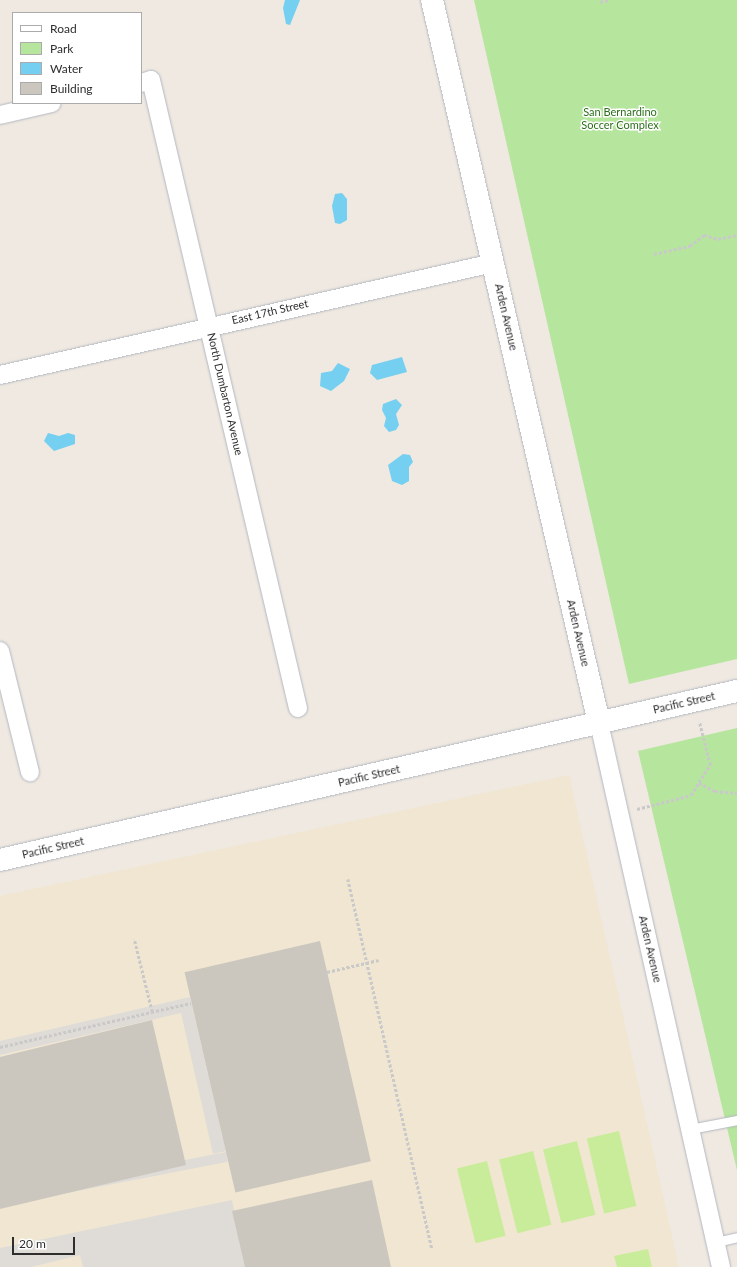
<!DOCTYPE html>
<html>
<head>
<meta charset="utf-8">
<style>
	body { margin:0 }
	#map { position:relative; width:737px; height:1267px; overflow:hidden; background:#efe9e1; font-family:Lato,sans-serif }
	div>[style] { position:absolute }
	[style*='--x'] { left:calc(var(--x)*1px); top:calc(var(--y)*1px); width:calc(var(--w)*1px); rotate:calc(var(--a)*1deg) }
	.education>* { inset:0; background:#f0e6d1 }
	.green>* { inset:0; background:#b6e59e }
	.pitch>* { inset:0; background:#c9ec9a; transform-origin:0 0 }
	.plaza>* { inset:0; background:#dfdcd8; transform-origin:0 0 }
	.water>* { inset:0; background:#75cff0 }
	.building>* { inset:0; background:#cbc7bf; transform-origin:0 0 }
	.path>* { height:2.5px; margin-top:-1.25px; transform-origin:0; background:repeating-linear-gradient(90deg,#c9c9c9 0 3px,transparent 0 5px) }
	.roads { filter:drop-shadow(0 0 1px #b4b7c1) drop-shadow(0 0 1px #b4b7c1) }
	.service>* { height:9px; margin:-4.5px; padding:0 4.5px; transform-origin:4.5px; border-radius:4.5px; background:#fff }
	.minor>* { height:18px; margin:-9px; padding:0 9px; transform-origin:9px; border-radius:9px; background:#fff }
	.tertiary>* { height:22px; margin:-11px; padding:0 11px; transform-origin:11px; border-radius:11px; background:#fff }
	span { translate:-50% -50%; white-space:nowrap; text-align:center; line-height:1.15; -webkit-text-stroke:3px #fff; paint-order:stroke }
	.park-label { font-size:11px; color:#2c6e1b }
	.street-label { font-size:11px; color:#2e2e2e }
	.legend { position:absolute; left:12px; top:12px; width:130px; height:92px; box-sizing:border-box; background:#fff; border:1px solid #ababab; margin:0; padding:5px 7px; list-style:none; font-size:12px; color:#2e2e2e }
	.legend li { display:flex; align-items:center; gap:8px; height:20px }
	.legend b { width:20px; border:1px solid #ababab }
	.scale { position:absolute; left:12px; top:1237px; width:63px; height:18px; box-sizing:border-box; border:2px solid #2e2e2e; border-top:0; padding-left:5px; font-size:12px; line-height:14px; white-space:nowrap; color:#2e2e2e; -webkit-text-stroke:3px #fff; paint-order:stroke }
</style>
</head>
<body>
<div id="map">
	<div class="education">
		<div style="clip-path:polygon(569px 775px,679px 1267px,0 1267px,0 896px)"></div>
	</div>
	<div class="green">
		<div style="clip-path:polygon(474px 0,737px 0,737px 659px,629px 684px)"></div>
		<div style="clip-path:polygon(737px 728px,737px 1170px,638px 751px)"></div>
	</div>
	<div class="pitch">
		<div style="left:619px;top:1131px;width:77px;height:33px;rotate:77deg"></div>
		<div style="left:577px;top:1141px;width:76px;height:35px;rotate:76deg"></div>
		<div style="left:533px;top:1151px;width:76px;height:35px;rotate:76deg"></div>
		<div style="left:487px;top:1161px;width:77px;height:31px;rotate:76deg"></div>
		<div style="clip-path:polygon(648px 1249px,652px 1267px,617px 1267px,614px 1256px)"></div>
	</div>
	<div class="plaza">
		<div style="clip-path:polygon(190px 997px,226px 1151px,213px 1154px,181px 1013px,0 1055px,0 1041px)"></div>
		<div style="left:226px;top:1152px;width:10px;height:232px;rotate:79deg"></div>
		<div style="clip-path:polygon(232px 1200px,246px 1267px,83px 1267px,80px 1255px,31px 1267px,0 1267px,0 1248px)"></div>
	</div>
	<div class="water">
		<div style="clip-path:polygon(285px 0,300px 0,290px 25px,286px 24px,283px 8px)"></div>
		<div style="clip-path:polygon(342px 193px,347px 199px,347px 220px,340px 224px,335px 223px,332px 206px,335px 194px)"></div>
		<div style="clip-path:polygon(402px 357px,407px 372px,377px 380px,370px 373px,372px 365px)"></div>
		<div style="clip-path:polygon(338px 363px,350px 369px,344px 381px,331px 391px,320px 386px,321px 373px,332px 371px)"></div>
		<div style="clip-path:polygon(396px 399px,402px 405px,396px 414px,399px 425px,396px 430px,389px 432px,384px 426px,386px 418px,382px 410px,383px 404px)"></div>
		<div style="clip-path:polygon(48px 433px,59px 436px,68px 433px,75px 435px,75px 444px,54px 451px,44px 441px)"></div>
		<div style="clip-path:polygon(403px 454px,410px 455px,413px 462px,409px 467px,409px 481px,402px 485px,392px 481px,388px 465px)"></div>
	</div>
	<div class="building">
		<div style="left:320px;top:941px;width:226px;height:139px;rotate:77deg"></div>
		<div style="clip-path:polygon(152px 1020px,186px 1165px,0 1209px,0 1057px)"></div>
		<div style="clip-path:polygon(372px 1180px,391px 1267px,245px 1267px,232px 1211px)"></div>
	</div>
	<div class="path">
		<div style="--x:600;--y:2;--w:9;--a:-13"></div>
		<div style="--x:654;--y:254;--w:37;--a:-13"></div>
		<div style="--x:690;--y:246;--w:18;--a:-38"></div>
		<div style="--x:704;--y:235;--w:15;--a:16"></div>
		<div style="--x:718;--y:239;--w:19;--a:-12"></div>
		<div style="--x:699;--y:783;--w:18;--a:27"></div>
		<div style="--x:715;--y:791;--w:22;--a:5"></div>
		<div style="--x:637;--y:809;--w:56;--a:-14.5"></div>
		<div style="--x:691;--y:795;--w:36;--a:-58"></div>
		<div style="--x:710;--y:765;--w:45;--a:-104"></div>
		<div style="--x:348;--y:879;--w:379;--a:77.2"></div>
		<div style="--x:327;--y:972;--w:53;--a:-13"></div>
		<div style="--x:151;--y:1012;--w:41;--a:-12.7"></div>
		<div style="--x:0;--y:1047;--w:156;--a:-13"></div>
		<div style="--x:152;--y:1012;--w:75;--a:-103.9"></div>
	</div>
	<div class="roads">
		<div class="service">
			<div style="--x:690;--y:1129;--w:48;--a:-10.8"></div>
			<div style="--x:716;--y:1242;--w:22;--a:-13"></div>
		</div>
		<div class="minor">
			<div style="--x:141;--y:83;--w:10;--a:-17"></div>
			<div style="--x:151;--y:80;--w:645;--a:76.83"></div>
			<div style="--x:0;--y:115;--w:53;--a:-13"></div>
			<div style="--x:0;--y:375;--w:506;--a:-12.8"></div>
			<div style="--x:0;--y:651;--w:125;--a:76.1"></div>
			<div style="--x:599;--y:723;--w:558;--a:77.36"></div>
		</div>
		<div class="tertiary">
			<div style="--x:432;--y:0;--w:742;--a:76.99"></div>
			<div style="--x:0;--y:860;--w:756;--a:-12.92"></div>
		</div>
	</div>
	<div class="park-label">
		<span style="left:620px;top:119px">San Bernardino<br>Soccer Complex</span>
	</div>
	<div class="street-label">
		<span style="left:270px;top:312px;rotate:-13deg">East 17th Street</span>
		<span style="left:506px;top:317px;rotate:77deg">Arden Avenue</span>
		<span style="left:225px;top:394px;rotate:77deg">North Dumbarton Avenue</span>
		<span style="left:578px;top:633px;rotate:77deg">Arden Avenue</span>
		<span style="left:684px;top:703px;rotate:-13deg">Pacific Street</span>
		<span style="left:369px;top:776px;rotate:-13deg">Pacific Street</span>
		<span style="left:53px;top:848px;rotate:-13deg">Pacific Street</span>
		<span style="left:650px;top:949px;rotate:77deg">Arden Avenue</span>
	</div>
	<ul class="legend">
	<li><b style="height:5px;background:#fff"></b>Road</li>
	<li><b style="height:11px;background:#b6e59e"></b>Park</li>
	<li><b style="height:11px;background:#75cff0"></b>Water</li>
	<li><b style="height:11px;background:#cbc7bf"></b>Building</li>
	</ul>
	<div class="scale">20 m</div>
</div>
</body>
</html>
